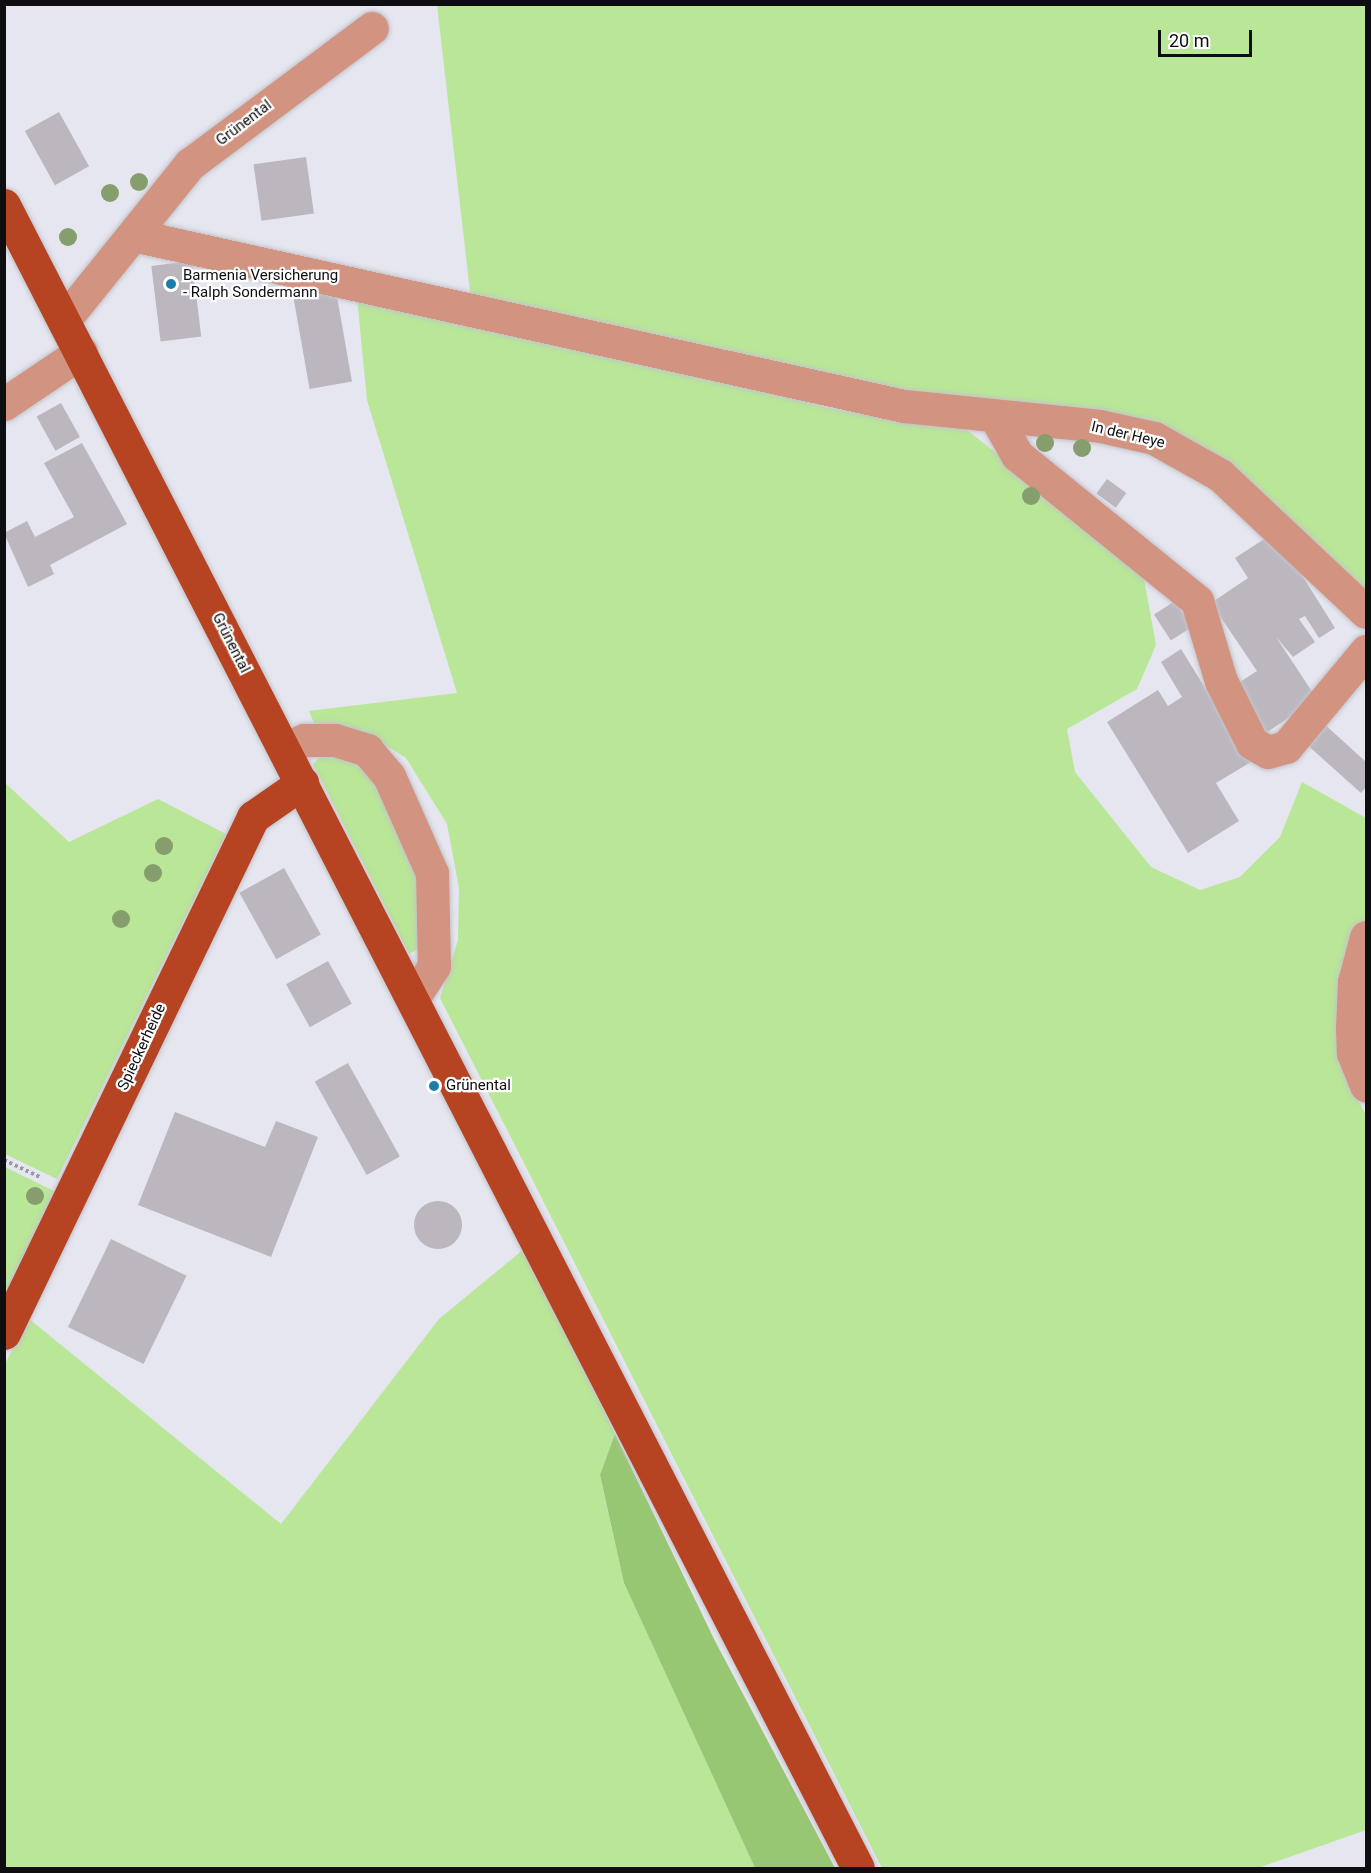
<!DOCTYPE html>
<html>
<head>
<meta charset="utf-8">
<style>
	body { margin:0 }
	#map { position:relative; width:1371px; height:1873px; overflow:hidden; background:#e5e6ef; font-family:Roboto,sans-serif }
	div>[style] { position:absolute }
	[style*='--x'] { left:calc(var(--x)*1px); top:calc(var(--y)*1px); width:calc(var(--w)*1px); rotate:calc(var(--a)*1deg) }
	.green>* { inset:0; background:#b9e697 }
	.forest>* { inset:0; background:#98c773 }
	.building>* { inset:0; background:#bcb7bf; transform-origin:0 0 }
	.round { border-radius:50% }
	.path>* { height:4px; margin-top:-2px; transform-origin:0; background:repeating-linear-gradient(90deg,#98989f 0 3px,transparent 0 6px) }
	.roads { filter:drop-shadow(0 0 2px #c3c3cb) drop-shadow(0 0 2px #c3c3cb) }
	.minor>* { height:33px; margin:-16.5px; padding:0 16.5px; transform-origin:16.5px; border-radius:16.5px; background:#d39381 }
	.major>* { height:33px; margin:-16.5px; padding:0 16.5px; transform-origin:16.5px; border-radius:16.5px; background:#b64423 }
	.trees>* { width:18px; height:18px; margin:-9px; border-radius:50%; background:#869d6e }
	.dots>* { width:16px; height:16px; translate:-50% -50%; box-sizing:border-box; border:3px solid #fff; border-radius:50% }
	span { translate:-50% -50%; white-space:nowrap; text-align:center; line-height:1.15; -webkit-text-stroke:4.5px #fff; paint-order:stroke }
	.street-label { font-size:15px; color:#0e0e11 }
	.poi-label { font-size:15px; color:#0e0e11 }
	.left { translate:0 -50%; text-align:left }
	.frame { position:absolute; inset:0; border:6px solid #0e0e11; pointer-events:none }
	.scale { position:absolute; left:1158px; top:30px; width:94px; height:27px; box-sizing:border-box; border:3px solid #0e0e11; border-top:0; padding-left:8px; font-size:18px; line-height:21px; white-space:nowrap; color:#0e0e11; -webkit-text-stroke:4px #fff; paint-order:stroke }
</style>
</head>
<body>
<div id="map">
	<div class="green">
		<div style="clip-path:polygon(437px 5px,1366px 5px,1366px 603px,1220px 468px,471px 300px)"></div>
		<div style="clip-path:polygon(356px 287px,565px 335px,827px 408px,967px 430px,1142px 568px,1156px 645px,1137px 689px,1067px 729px,1075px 772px,1151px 867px,1200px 890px,1240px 877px,1280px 837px,1302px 782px,1366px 818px,1366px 927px,1353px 1090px,1366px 1115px,1366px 1830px,1258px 1868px,882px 1868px,440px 998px,458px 940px,459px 888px,447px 824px,406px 758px,365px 732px,314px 723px,309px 711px,457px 693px,367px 400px)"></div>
		<div style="clip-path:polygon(323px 754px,364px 759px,419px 869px,421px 947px,409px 954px,313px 764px)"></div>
		<div style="clip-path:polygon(4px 782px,69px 842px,158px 799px,226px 834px,57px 1179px,5px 1154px)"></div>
		<div style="clip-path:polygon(5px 1167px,54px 1191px,5px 1293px)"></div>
		<div style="clip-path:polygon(524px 1249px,615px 1434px,600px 1476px,624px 1583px,755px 1868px,5px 1868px,4px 1366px,28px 1318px,281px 1524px,439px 1319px)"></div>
	</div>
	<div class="forest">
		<div style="clip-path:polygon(615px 1434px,715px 1641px,835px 1868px,755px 1868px,624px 1583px,600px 1475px)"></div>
	</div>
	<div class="building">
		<div style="left:59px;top:112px;width:62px;height:39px;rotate:61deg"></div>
		<div style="left:306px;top:157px;width:57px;height:53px;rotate:82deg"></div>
		<div style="left:192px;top:261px;width:76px;height:41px;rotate:83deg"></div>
		<div style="left:336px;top:291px;width:92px;height:43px;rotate:80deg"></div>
		<div style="left:61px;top:403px;width:39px;height:28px;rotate:61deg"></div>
		<div style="clip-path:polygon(82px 443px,127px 524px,50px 565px,54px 574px,28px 587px,4px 533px,27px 521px,35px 537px,74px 517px,44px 463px)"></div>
		<div style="left:1107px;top:479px;width:24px;height:18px;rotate:36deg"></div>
		<div style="clip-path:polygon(1275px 532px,1335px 628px,1319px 638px,1305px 616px,1299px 619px,1315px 642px,1293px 657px,1276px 637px,1317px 699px,1263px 735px,1232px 687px,1257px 671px,1211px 603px,1248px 578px,1235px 558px)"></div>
		<div style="left:1175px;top:601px;width:31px;height:25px;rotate:57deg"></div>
		<div style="clip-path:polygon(1181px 649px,1251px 762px,1216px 783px,1239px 821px,1188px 853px,1107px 722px,1158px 690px,1168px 706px,1182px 697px,1161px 662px)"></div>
		<div style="clip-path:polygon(1322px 722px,1366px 762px,1366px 787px,1361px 793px,1304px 742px)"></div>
		<div style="left:284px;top:868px;width:76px;height:51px;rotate:61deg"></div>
		<div style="left:328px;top:961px;width:49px;height:48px;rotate:61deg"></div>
		<div style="left:348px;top:1063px;width:107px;height:38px;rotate:61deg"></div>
		<div style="clip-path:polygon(175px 1112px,265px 1147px,276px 1121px,318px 1137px,271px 1257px,138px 1205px)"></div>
		<div class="round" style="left:414px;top:1201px;width:48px;height:48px"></div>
		<div style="left:111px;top:1239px;width:84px;height:98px;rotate:26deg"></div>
	</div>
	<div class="path">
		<div style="--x:4;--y:1160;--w:42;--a:25.3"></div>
	</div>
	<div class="roads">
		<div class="minor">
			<div style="--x:133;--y:235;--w:790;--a:12.51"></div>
			<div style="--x:904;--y:406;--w:197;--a:5.8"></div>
			<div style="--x:1100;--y:426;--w:55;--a:12.5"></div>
			<div style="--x:1154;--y:438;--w:76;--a:29.3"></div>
			<div style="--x:1220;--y:475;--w:200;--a:43.2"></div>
			<div style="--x:64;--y:320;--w:201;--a:-51.1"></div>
			<div style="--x:190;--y:164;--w:227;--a:-36.8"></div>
			<div style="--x:4;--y:404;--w:93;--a:-34"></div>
			<div style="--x:995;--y:416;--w:45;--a:60.6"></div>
			<div style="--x:1017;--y:455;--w:232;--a:39"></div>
			<div style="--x:1197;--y:601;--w:84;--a:73.3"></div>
			<div style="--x:1221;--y:681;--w:69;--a:63.4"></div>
			<div style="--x:1252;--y:743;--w:18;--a:29"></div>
			<div style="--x:1268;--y:752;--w:19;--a:-16"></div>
			<div style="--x:1286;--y:747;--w:125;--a:-50.2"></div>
			<div style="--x:284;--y:749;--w:22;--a:-24"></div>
			<div style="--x:304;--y:740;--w:31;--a:0"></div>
			<div style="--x:335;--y:740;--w:34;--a:17"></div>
			<div style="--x:367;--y:750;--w:34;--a:50"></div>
			<div style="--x:389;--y:776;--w:106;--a:66.1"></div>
			<div style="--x:432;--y:873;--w:93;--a:88.8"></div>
			<div style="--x:434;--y:966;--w:38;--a:123"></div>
			<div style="--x:1366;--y:937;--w:47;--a:104.9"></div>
			<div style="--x:1354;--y:982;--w:46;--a:92.5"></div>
			<div style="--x:1352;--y:1028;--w:25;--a:88"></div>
			<div style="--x:1353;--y:1053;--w:35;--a:68"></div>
		</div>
		<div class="major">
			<div style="--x:4;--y:205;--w:1869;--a:62.82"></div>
			<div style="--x:4;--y:1333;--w:573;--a:-64.24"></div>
			<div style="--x:253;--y:817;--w:60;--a:-34.8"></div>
		</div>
	</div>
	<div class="trees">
		<div style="left:139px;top:182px"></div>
		<div style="left:110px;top:193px"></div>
		<div style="left:68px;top:237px"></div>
		<div style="left:1045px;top:443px"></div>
		<div style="left:1082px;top:448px"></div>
		<div style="left:1031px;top:496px"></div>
		<div style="left:164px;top:846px"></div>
		<div style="left:153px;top:873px"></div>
		<div style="left:121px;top:919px"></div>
		<div style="left:35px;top:1196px"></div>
	</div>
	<div class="dots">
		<div style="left:171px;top:284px;background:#1b7ea9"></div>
		<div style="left:434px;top:1086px;background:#1b7ea9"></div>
	</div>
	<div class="street-label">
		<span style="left:244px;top:123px;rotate:-37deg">Grünental</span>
		<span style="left:1128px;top:435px;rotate:13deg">In der Heye</span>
		<span style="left:231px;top:643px;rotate:63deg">Grünental</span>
		<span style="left:142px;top:1047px;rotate:-65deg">Spieckerheide</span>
	</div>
	<div class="poi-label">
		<span class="left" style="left:183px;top:284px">Barmenia Versicherung<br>- Ralph Sondermann</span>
		<span class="left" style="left:446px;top:1086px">Grünental</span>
	</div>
	<div class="frame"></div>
	<div class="scale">20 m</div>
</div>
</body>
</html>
